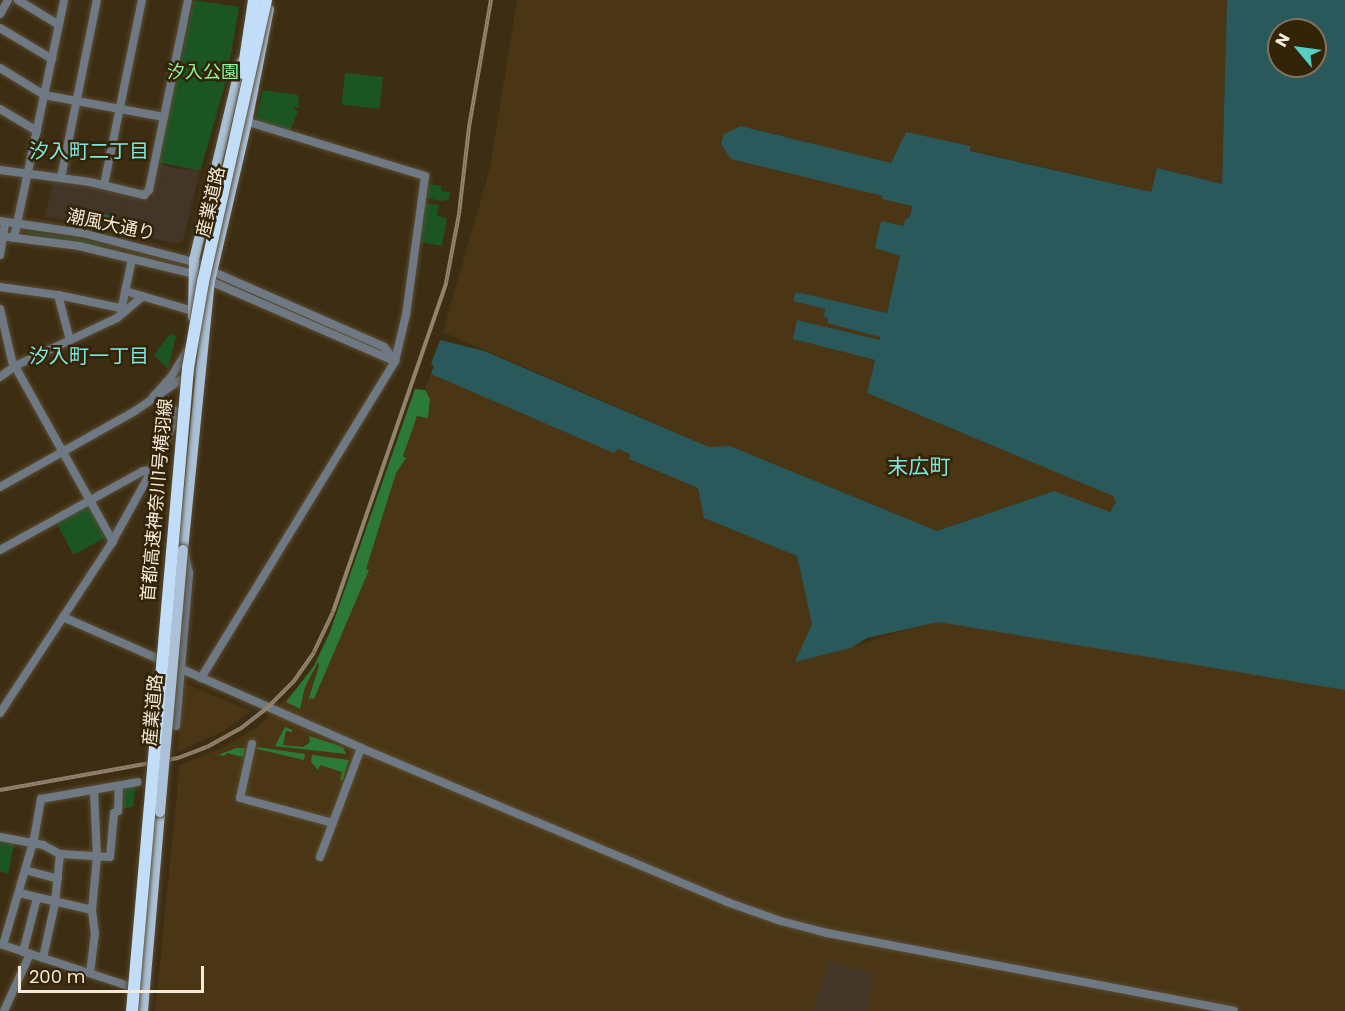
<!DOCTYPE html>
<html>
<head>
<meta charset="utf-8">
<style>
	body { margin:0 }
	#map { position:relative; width:1345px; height:1011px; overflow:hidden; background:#3d2e13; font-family:Poppins,"Noto Sans JP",sans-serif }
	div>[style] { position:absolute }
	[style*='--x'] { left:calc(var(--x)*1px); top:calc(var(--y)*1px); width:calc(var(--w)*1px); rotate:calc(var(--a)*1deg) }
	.built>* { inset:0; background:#4a3614 }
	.education>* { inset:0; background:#433528 }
	.green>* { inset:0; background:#1a5523; transform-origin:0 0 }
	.forest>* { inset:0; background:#2b7a37 }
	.water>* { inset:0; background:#2a595c; transform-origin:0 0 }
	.roads { filter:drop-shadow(0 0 2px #5a4c33) drop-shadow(0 0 2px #5a4c33) }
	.minor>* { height:8px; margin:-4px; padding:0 4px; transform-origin:4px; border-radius:4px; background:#6e7984 }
	.major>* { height:10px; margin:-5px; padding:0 5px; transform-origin:5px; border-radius:5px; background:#aac1d7 }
	.rail>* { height:4px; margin-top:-2px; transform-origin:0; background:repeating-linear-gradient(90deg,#332408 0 4.5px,#91846e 0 9px); box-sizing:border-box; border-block:2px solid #91846e }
	.bridges { filter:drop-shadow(0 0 2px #5a4c33) drop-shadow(0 0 2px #5a4c33) }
	.major-bridge>* { height:10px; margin:-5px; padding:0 5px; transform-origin:5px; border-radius:5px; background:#aac1d7 }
	.highway-bridge>* { height:12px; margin:-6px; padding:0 6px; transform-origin:6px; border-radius:6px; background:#c2ddf8 }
	span { translate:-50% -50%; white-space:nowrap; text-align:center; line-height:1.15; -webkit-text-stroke:5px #332408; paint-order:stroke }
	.park-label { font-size:18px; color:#90f699 }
	.street-label { font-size:18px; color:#f4eada }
	.neighbourhood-label { font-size:20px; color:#7de7de }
	.quarter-label { font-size:21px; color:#7de7de }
	.north { position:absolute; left:1267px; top:18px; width:60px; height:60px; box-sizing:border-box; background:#332408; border:2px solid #80735c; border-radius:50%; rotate:299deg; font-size:16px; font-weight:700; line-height:24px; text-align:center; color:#f4eada }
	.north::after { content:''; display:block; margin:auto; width:21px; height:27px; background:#55cec4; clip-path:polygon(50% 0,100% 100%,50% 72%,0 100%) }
	.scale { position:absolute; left:18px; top:966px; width:186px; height:27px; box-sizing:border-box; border:3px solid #f4eada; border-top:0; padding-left:8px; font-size:18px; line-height:21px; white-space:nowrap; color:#f4eada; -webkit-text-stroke:4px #332408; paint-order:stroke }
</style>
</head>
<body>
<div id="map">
	<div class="built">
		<div style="clip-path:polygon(517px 0,1227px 0,1222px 184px,1157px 168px,1151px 192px,969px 150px,970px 146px,906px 133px,891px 163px,741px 126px,883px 196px,883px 199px,912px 206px,910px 216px,903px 226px,881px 221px,900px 256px,887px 313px,796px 292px,793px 301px,825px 309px,827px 323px,881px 337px,880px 340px,797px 320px,793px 339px,875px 360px,867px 393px,1113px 496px,1116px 502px,1112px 510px,1106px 512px,1053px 491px,937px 531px,730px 446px,709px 447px,443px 332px,490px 168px)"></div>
		<div style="clip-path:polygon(431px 374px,631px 454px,629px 459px,698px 488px,704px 518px,797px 556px,812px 624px,796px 662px,851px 648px,936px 619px,1345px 688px,1345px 1011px,155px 1011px,180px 765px,222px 748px,258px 727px,304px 681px,314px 665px,342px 609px)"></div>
		<div style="clip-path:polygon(184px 683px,251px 711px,224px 731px,177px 752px)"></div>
	</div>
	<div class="education">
		<div style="clip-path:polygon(159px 164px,182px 170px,200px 170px,183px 240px,177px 244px,80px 221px,45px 217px,53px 182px,90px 186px,151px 201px)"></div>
		<div style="clip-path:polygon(829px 961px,874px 973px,867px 1011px,813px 1011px)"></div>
	</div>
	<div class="green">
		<div style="clip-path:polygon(194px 0,239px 7px,227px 78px,201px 169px,196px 170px,158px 162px)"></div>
		<div style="left:345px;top:73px;width:38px;height:32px;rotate:6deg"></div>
		<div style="clip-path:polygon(263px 90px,298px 95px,299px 108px,294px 107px,294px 110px,298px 111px,290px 131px,259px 123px,256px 118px)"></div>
		<div style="clip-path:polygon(427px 184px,441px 186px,441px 191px,450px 192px,449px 199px,442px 201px,426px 198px)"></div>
		<div style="clip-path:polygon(425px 203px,439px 205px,437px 216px,447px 218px,442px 246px,421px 242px)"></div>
		<div style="clip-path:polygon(25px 231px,84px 239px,128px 250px,25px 233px)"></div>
		<div style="clip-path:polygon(170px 334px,176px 336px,168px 369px,154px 355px)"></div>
		<div style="left:90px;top:505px;width:36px;height:38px;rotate:62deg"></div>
		<div style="clip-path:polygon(136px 784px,133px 807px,120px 809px,120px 787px)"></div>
		<div style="clip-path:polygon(0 841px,15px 841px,8px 874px,0 871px)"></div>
	</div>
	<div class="forest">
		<div style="clip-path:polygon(415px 389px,425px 390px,430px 399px,428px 418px,417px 416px,403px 456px,406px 458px,396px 473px,366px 569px,369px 570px,314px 699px,311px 698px,308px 701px,319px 666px,318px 662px,305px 687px,300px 709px,286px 702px,314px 666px,330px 632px)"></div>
		<div style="clip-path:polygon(285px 727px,293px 730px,291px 732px,286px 731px,283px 745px,303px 747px,310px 742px,309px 736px,343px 747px,346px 754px,275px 746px)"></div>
		<div style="clip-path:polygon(257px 747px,305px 754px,304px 760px,257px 749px)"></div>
		<div style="clip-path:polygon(236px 748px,246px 748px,243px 757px,227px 753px,224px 756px,218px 755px)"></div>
		<div style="clip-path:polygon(312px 755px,349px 760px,343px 780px,340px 780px,342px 772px,320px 765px,318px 770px,311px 762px)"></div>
	</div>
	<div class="water">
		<div style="clip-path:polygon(evenodd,1227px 0,1345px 0,1345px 690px,938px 622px,867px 638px,851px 648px,795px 662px,812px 624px,797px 556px,704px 518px,698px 488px,629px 459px,630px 454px,618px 449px,614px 453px,431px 374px,434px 366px,431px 364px,440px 340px,484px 351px,709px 447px,730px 446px,937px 531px,1054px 491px,1110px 512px,1116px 502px,1113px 496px,867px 393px,875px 360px,793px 339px,797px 320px,880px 340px,880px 337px,827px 323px,828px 318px,824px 317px,825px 309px,793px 301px,796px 292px,887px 313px,900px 256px,875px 248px,881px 221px,903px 226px,906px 219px,910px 216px,912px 206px,882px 199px,883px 196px,731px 159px,721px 144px,724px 134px,741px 126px,891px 163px,906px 132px,970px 146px,970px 151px,1151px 192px,1157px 168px,1222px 184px,1227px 0,1279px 30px,1315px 30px,1315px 66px,1279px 66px,1279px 30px)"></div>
		<div style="left:87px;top:210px;width:25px;height:7px;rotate:14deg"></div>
	</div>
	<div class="roads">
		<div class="minor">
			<div style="--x:18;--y:0;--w:48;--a:31.4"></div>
			<div style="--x:0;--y:14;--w:16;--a:-60"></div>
			<div style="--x:0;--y:28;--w:61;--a:30.8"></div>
			<div style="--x:0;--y:68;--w:52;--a:31.5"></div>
			<div style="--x:44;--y:95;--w:122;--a:10.4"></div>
			<div style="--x:0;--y:109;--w:43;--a:30.7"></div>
			<div style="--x:0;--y:170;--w:91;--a:7.6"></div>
			<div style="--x:90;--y:182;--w:56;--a:13.5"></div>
			<div style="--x:144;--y:195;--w:7;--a:-45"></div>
			<div style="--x:149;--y:190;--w:194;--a:-78.4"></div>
			<div style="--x:61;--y:178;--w:182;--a:-78.6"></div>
			<div style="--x:104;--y:185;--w:189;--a:-78.4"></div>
			<div style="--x:0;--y:221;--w:83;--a:8.3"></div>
			<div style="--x:82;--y:233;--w:120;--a:14.5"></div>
			<div style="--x:0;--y:236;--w:80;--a:7.2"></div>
			<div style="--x:79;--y:246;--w:118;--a:13.7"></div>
			<div style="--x:194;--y:274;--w:218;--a:23.5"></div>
			<div style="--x:14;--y:238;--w:243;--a:-78.1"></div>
			<div style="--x:0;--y:255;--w:33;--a:-81"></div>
			<div style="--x:209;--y:270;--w:191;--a:23.7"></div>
			<div style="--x:384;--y:347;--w:18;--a:52"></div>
			<div style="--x:0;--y:287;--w:59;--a:7.9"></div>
			<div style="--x:58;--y:295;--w:63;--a:11.8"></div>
			<div style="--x:125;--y:291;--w:71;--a:16.4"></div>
			<div style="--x:58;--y:295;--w:47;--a:75.1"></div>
			<div style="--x:0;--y:309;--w:53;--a:77"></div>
			<div style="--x:12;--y:361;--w:207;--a:60.8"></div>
			<div style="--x:121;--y:311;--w:53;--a:-78.1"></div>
			<div style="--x:0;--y:377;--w:19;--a:-36"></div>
			<div style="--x:15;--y:366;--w:113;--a:-25.2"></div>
			<div style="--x:117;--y:318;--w:34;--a:-40"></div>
			<div style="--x:180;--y:414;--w:32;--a:-148"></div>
			<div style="--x:153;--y:397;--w:27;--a:-48"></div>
			<div style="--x:171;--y:377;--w:32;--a:-58"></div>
			<div style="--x:0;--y:487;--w:155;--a:-29.4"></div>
			<div style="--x:135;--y:411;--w:69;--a:-34.4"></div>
			<div style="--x:192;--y:372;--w:15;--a:-53"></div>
			<div style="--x:0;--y:550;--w:163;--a:-28.9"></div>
			<div style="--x:143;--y:471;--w:9;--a:-6"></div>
			<div style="--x:63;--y:617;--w:326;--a:23.7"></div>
			<div style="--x:361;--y:748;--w:397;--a:22.8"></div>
			<div style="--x:727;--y:902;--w:57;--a:19.4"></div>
			<div style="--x:781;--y:921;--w:48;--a:14.6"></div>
			<div style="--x:827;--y:933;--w:414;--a:10.8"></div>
			<div style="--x:201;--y:678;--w:372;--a:-58.5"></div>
			<div style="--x:395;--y:361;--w:47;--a:-76.6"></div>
			<div style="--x:406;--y:315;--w:140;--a:-82.2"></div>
			<div style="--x:425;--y:176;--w:191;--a:-163"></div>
			<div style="--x:0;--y:713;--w:202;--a:-56.7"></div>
			<div style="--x:111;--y:544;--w:85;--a:-61"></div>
			<div style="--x:152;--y:470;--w:63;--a:-65.5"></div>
			<div style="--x:176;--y:726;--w:154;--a:-85.1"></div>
			<div style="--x:189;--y:573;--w:17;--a:-103"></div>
			<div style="--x:252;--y:744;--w:55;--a:102.5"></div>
			<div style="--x:240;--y:798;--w:96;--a:15"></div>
			<div style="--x:0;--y:837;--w:44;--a:10.5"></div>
			<div style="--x:43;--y:845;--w:19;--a:28"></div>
			<div style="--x:60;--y:854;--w:50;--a:3.4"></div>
			<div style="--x:110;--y:857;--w:44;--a:-84.8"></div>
			<div style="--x:114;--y:813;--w:4;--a:-27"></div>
			<div style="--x:118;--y:811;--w:25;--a:-88"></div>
			<div style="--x:320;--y:857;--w:116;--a:-69.4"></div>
			<div style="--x:25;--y:870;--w:34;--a:15"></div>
			<div style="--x:19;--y:893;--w:75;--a:13.1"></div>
			<div style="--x:92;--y:910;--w:23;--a:83"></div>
			<div style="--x:95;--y:933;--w:40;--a:97.1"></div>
			<div style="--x:92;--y:910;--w:53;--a:-84.6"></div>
			<div style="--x:97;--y:857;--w:67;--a:-92.6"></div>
			<div style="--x:0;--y:944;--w:145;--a:18.1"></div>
			<div style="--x:3;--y:945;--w:110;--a:-73.7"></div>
			<div style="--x:34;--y:839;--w:41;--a:-80.1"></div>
			<div style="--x:41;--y:799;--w:98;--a:-9.9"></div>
			<div style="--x:23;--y:952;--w:56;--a:-75.5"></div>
			<div style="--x:43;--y:958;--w:56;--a:-77.7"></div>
			<div style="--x:55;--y:903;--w:49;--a:-84.2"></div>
			<div style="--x:4;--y:1011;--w:63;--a:-65.5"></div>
		</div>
		<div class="major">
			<div style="--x:193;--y:317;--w:57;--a:-89"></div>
			<div style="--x:194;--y:260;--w:204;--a:-76.6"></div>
			<div style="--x:183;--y:550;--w:270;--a:-84.3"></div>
			<div style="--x:210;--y:281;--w:163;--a:-76.9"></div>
			<div style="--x:247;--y:122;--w:115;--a:-79"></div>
			<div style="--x:143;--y:1011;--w:200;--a:-85.1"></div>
		</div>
	</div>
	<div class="rail">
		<div style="--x:0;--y:790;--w:181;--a:-10.2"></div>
		<div style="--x:178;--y:758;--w:31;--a:-21"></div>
		<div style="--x:207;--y:747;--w:38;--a:-29"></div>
		<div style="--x:240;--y:729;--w:36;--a:-38"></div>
		<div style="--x:268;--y:707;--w:37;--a:-45"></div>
		<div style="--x:294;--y:681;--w:35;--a:-55"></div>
		<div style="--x:314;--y:652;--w:44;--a:-64.6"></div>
		<div style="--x:333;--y:612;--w:348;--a:-71"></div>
		<div style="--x:446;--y:283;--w:70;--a:-79.3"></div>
		<div style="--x:459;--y:214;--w:88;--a:-83.4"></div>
		<div style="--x:469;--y:127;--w:129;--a:-80.2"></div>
	</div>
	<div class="bridges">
		<div class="major-bridge">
			<div style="--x:160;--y:812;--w:263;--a:-85"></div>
		</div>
		<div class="highway-bridge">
			<div style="--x:243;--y:73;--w:74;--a:-81.4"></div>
			<div style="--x:132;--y:1011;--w:645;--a:-85.02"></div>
			<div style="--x:188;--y:368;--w:87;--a:-80.1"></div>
			<div style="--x:203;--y:282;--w:289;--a:-77.4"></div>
		</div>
	</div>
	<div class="park-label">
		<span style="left:203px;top:72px">汐入公園</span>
	</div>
	<div class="street-label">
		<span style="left:211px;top:202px;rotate:-77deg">産業道路</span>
		<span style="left:111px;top:225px;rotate:12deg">潮風大通り</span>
		<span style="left:157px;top:500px;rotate:-85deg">首都高速神奈川1号横羽線</span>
		<span style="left:153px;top:710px;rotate:-85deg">産業道路</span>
	</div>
	<div class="neighbourhood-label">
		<span style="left:89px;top:151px">汐入町二丁目</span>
		<span style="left:89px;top:356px">汐入町一丁目</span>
	</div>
	<div class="quarter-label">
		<span style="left:919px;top:467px">末広町</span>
	</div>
	<div class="north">N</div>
	<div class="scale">200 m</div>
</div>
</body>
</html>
